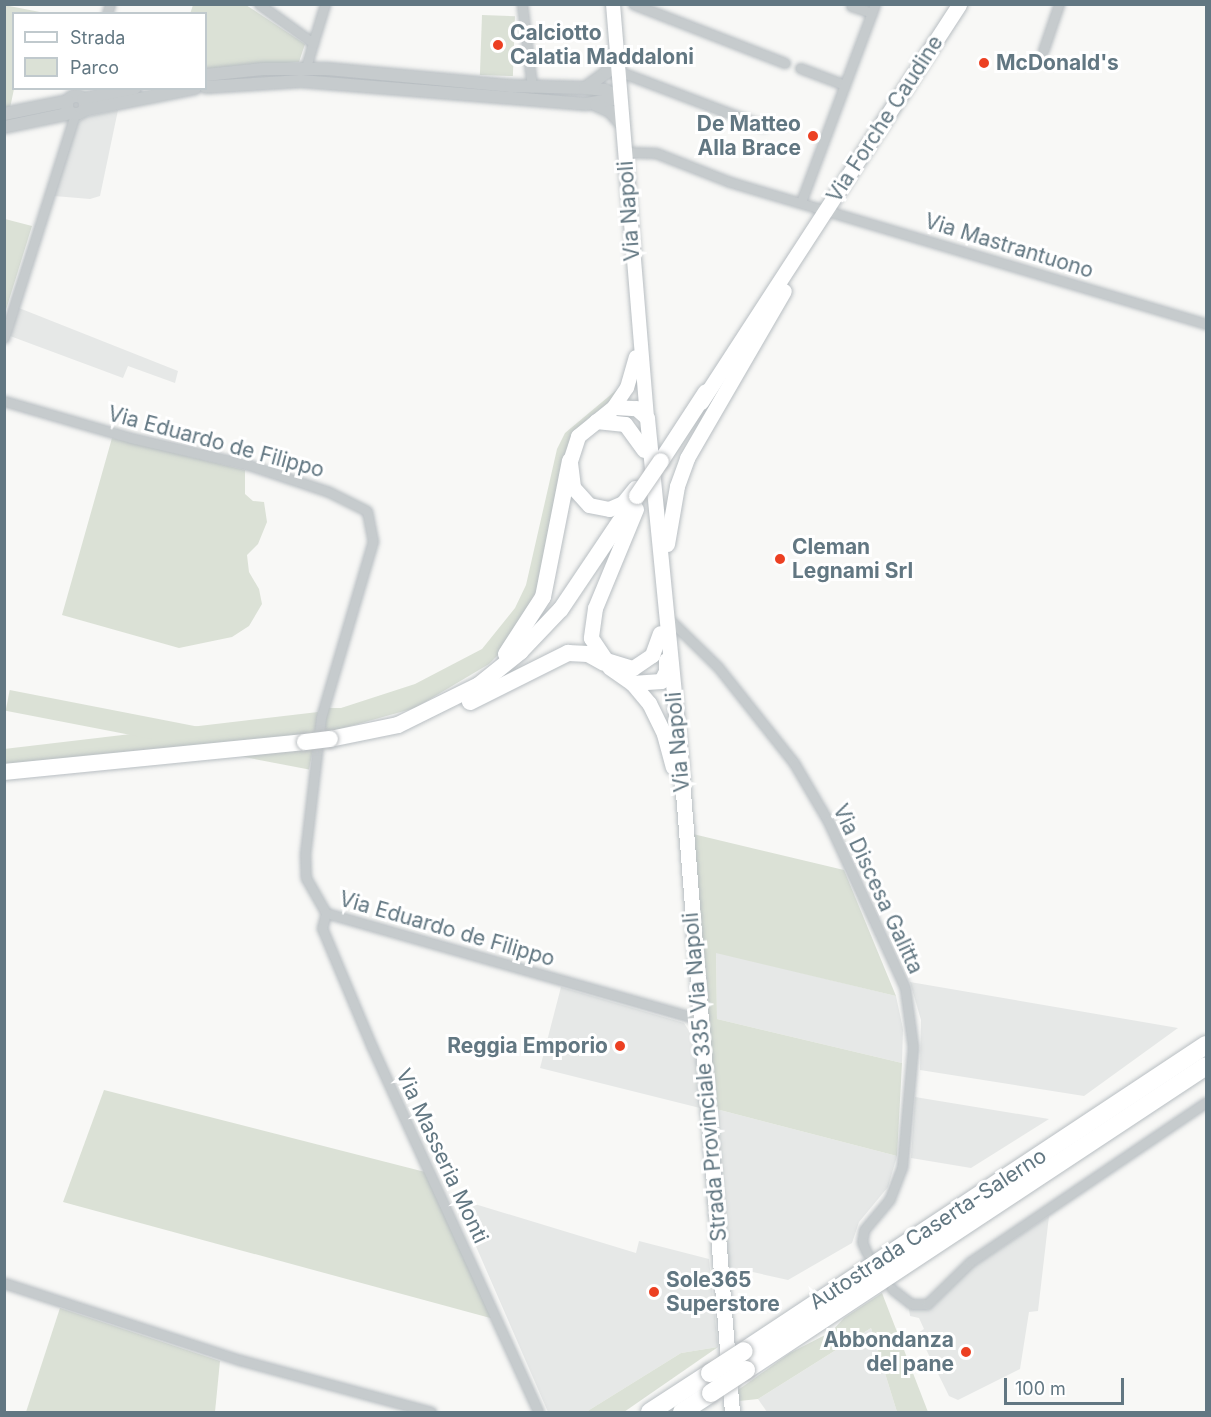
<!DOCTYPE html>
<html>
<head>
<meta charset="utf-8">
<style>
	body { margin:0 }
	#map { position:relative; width:1211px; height:1417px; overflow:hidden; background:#f8f8f6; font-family:Inter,sans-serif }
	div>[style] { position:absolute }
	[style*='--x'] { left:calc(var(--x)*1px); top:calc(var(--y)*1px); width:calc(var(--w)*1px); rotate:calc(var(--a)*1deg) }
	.built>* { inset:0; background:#e6e8e7 }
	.green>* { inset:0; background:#dbe1d6; transform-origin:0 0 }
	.roads { filter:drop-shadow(0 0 2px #b8bec2) drop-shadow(0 0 2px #b8bec2) }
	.minor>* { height:9px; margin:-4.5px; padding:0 4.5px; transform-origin:4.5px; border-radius:4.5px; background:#c6cbcd }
	.tertiary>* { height:12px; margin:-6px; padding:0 6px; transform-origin:6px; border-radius:6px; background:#c6cbcd }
	.tertiary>.ring { margin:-6px; padding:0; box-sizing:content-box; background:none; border:12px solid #c6cbcd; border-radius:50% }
	.secondary>* { height:14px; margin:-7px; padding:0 7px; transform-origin:7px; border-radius:7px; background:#fff }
	.primary>* { height:15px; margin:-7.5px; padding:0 7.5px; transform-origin:7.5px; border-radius:7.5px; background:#fff }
	.trunk>* { height:16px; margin:-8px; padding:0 8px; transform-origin:8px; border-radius:8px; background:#fff }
	.motorway>* { height:18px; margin:-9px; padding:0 9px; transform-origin:9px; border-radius:9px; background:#fff }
	.bridges { filter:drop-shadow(0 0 2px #babec1) drop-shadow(0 0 2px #babec1) }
	.trunk-bridge>* { height:16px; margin:-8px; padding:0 8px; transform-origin:8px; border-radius:8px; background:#fff }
	.motorway-bridge>* { height:18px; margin:-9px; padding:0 9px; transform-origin:9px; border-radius:9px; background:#fff }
	.dots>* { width:16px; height:16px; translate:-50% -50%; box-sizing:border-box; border:3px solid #fff; border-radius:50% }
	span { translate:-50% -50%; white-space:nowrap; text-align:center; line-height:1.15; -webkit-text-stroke:6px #fff; paint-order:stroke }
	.poi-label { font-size:21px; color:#627782; font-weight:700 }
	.left { translate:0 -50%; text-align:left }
	.right { translate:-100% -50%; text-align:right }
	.street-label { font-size:21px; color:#627782 }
	.frame { position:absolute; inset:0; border:6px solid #627782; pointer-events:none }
	.legend { position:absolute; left:12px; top:12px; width:195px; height:78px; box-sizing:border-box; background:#fff; border:2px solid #c0c9cd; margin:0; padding:8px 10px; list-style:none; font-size:18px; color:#627782 }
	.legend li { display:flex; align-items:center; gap:12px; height:30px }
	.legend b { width:30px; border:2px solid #c0c9cd }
	.scale { position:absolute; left:1004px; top:1378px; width:120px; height:27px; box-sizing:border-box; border:3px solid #627782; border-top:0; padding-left:8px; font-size:18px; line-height:21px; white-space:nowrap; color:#627782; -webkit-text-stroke:4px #fff; paint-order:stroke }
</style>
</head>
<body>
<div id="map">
	<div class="built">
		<div style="clip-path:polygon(118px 110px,100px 196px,90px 199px,54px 196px,75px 125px,85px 117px)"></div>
		<div style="clip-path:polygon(19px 308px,178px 371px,175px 383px,128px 366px,123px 378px,10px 336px)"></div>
		<div style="clip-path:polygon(716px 952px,896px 996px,903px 1029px,902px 1063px,717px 1019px)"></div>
		<div style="clip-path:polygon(910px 982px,1178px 1028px,1084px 1096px,920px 1070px,921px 1020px)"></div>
		<div style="clip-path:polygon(561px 987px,684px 1023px,694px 1039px,700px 1108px,540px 1068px)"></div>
		<div style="clip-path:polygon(915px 1097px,1049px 1119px,971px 1168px,911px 1158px)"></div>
		<div style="clip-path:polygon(716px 1109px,897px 1156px,888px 1187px,859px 1222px,852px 1243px,788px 1280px,726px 1266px)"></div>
		<div style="clip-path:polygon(455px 1198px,636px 1253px,639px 1241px,709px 1259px,718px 1347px,681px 1353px,586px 1412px,548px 1412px)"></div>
		<div style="clip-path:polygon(1049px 1216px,1038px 1311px,1029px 1312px,1020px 1369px,958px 1400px,949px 1396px,918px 1333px,924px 1329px,919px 1318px,910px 1316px,909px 1309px,934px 1305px,971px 1268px)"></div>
		<div style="clip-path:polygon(871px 1328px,897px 1412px,767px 1412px,758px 1399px)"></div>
	</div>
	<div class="green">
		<div style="clip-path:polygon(4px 5px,45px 13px,14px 14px,14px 89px,10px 108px,4px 109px)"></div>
		<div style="clip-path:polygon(193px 5px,246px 5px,305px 44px,299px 62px,206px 69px,206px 14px,190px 14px)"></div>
		<div style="left:482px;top:15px;width:33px;height:60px;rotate:2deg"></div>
		<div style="clip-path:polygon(5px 219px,32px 226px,5px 313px,4px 219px)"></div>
		<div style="clip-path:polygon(620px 387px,613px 402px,587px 419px,546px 572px,512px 641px,489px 664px,415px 708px,322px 734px,326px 708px,341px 708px,415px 684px,482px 649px,515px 608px,526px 585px,557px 449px,565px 433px)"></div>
		<div style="clip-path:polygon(112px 438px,245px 470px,245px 494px,253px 501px,264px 502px,267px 522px,258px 544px,247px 555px,249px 572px,259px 589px,262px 604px,249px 626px,232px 637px,179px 648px,62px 615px)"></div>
		<div style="clip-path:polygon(318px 712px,315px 734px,5px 766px,4px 749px)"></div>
		<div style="left:313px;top:749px;width:21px;height:309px;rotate:101deg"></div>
		<div style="clip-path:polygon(693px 834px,844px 870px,896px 996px,716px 953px,717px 1019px,902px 1063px,897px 1156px,716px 1109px)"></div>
		<div style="clip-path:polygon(104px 1090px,429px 1173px,494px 1319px,63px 1202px)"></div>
		<div style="clip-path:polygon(882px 1293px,928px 1412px,897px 1412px,871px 1328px,758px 1399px,739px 1401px,738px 1390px,790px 1353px,831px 1332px,844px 1318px)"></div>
		<div style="clip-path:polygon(60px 1308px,220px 1361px,215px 1412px,26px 1412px)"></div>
		<div style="clip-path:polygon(718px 1347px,624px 1412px,586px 1412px,681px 1353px)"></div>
	</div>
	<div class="roads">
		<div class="minor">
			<div style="--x:259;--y:4;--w:67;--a:35.8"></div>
			<div style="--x:313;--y:43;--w:26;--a:106"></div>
			<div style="--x:522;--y:4;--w:84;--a:83.1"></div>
			<div style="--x:633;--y:4;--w:163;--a:21.2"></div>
			<div style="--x:851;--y:6;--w:22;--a:18"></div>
			<div style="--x:107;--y:14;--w:10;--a:-73"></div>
			<div style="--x:313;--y:43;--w:41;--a:-72.9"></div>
			<div style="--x:1043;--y:51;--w:50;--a:-71.2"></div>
			<div style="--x:800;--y:68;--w:48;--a:20.7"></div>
			<div style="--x:618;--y:71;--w:155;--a:20.8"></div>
			<div style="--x:625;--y:152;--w:31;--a:2"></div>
			<div style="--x:656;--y:153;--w:79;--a:21.4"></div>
			<div style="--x:730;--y:182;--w:497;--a:16.6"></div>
			<div style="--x:801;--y:202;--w:211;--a:-69.5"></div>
			<div style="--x:4;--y:338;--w:235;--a:-72.4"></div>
			<div style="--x:4;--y:401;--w:132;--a:16.2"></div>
			<div style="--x:131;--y:438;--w:121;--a:12.9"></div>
			<div style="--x:249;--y:465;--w:84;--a:18.6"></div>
			<div style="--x:329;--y:492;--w:42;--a:26.6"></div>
			<div style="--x:367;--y:511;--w:31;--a:79"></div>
			<div style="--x:373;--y:541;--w:184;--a:106.4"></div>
			<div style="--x:321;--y:718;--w:137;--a:96.7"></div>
			<div style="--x:305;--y:854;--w:24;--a:88"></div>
			<div style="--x:306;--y:878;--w:40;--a:60.3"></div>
			<div style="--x:326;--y:913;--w:390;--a:15.9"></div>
			<div style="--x:667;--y:617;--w:71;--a:44.4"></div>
			<div style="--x:718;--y:667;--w:122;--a:51.6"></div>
			<div style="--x:794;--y:763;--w:67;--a:59.6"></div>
			<div style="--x:828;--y:821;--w:184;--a:65.2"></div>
			<div style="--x:905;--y:988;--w:60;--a:82.3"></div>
			<div style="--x:913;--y:1047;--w:121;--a:95.2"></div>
			<div style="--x:902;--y:1167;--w:34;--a:111"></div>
			<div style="--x:890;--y:1199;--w:40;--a:130"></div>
			<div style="--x:864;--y:1230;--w:12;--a:99"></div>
			<div style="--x:862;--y:1242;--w:12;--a:66"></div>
			<div style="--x:326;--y:913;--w:16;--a:105"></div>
			<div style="--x:322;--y:928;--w:129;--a:67.2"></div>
			<div style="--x:372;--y:1047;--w:401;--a:65.5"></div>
			<div style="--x:4;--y:1283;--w:248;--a:18.1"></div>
			<div style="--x:240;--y:1360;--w:198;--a:15.2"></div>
			<div style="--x:892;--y:1289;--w:24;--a:38"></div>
			<div style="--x:911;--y:1304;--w:16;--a:0"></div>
			<div style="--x:927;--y:1304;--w:60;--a:-44.3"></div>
			<div style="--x:970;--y:1262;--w:285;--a:-34.1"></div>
		</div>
		<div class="tertiary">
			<div style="--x:206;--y:75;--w:57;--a:-6"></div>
			<div style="--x:263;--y:69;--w:64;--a:0"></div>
			<div style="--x:327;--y:69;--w:185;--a:5.3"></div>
			<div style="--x:511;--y:86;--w:74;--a:1.5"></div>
			<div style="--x:585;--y:88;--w:20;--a:6"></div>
			<div style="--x:605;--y:90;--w:17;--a:28"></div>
			<div style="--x:206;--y:87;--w:95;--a:-3.6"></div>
			<div style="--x:301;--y:81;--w:286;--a:4.6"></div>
			<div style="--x:586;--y:104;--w:35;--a:-10"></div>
			<div style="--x:585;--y:88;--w:27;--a:-36"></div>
			<div style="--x:607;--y:72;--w:25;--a:-69"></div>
			<div class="ring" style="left:67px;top:96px;width:6px;height:6px"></div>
			<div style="--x:83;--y:99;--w:53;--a:-11.9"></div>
			<div style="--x:596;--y:105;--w:15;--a:23"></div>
			<div style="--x:610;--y:111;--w:20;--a:49"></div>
			<div style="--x:84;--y:110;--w:113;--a:-11.2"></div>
			<div style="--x:4;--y:114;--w:65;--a:-11.5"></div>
			<div style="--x:4;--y:127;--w:68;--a:-11.8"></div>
		</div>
		<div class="secondary">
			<div style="--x:613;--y:4;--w:415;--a:85.3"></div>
			<div style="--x:614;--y:407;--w:23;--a:-56"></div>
			<div style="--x:627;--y:388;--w:32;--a:-74"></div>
		</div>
		<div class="primary">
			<div style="--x:701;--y:402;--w:474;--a:-57"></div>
			<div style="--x:647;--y:418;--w:351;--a:84.4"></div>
			<div style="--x:681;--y:767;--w:647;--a:85.48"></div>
			<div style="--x:596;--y:421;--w:29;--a:6"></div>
			<div style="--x:625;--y:424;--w:32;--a:54"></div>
			<div style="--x:635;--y:488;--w:19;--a:129"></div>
			<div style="--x:623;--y:503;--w:15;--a:157"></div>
			<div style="--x:609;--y:509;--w:20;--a:-169"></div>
			<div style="--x:589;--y:505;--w:24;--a:-132"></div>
			<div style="--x:573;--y:487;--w:26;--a:-97"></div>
			<div style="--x:570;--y:461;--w:26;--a:-72"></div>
			<div style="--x:578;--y:436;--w:46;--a:-38.9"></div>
			<div style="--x:614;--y:407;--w:22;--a:3"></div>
			<div style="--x:636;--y:408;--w:15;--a:42"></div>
			<div style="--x:636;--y:509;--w:107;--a:112.5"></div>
			<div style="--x:595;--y:608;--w:30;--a:98"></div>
			<div style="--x:591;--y:638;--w:27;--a:56"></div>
			<div style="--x:606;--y:660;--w:28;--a:17"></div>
			<div style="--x:633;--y:668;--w:23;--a:-34"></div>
			<div style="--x:652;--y:655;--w:23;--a:-70"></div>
			<div style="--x:667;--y:544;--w:59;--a:-80.2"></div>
			<div style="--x:677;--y:486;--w:30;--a:-70"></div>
			<div style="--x:687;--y:458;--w:193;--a:-59.9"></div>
			<div style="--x:609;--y:667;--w:28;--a:35"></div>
			<div style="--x:632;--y:683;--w:26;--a:50"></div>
			<div style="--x:649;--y:703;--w:34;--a:64"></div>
			<div style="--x:664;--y:734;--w:34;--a:75"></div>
			<div style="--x:632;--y:683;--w:29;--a:-4"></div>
			<div style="--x:661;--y:681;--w:11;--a:-63"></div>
			<div style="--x:666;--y:671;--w:11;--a:-90"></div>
		</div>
		<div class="trunk">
			<div style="--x:661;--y:461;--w:82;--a:-56.9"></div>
			<div style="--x:506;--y:654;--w:68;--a:-57"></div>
			<div style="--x:543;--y:597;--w:139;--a:-78.8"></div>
			<div style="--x:470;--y:702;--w:110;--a:-26.6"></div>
			<div style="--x:568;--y:653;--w:20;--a:3"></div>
			<div style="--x:588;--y:654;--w:18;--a:29"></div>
			<div style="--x:330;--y:739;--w:69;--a:-11.6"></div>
			<div style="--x:398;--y:725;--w:90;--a:-26.3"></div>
			<div style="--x:479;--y:685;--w:53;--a:-38.8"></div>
			<div style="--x:520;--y:652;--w:59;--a:-46.4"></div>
			<div style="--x:561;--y:609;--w:136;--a:-56.1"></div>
			<div style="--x:4;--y:772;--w:302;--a:-5.7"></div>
		</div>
		<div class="motorway">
			<div style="--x:744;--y:1351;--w:554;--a:-33.52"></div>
			<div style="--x:746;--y:1370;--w:551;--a:-33.46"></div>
			<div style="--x:650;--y:1412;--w:72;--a:-33"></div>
			<div style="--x:682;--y:1412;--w:35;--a:-33"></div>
		</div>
	</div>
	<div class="bridges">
		<div class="trunk-bridge">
			<div style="--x:637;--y:496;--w:42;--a:-55.6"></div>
			<div style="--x:305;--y:742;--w:25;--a:-7"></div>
		</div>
		<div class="motorway-bridge">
			<div style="--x:710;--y:1373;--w:40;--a:-32.9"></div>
			<div style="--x:711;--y:1393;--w:42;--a:-33.3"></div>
		</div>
	</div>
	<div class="dots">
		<div style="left:498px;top:45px;background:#ec4022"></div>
		<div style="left:984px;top:63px;background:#ec4022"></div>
		<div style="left:813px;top:136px;background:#ec4022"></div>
		<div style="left:780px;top:559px;background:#ec4022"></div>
		<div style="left:620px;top:1046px;background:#ec4022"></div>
		<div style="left:654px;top:1292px;background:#ec4022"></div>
		<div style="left:966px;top:1352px;background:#ec4022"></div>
	</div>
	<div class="poi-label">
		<span class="left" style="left:510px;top:45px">Calciotto<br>Calatia Maddaloni</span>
		<span class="left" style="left:996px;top:63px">McDonald's</span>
		<span class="right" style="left:801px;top:136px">De Matteo<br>Alla Brace</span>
		<span class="left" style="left:792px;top:559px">Cleman<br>Legnami Srl</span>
		<span class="right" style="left:608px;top:1046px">Reggia Emporio</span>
		<span class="left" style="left:666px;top:1292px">Sole365<br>Superstore</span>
		<span class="right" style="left:954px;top:1352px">Abbondanza<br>del pane</span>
	</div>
	<div class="street-label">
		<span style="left:885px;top:119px;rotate:-57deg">Via Forche Caudine</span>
		<span style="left:629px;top:211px;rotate:-94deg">Via Napoli</span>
		<span style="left:1009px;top:246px;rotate:17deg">Via Mastrantuono</span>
		<span style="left:216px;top:442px;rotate:15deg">Via Eduardo de Filippo</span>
		<span style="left:678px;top:742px;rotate:-95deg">Via Napoli</span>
		<span style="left:878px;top:889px;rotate:65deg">Via Discesa Galitta</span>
		<span style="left:447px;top:929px;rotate:16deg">Via Eduardo de Filippo</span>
		<span style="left:705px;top:1077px;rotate:-95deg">Strada Provinciale 335 Via Napoli</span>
		<span style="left:442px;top:1156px;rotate:65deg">Via Masseria Monti</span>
		<span style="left:928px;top:1229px;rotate:-33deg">Autostrada Caserta-Salerno</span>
	</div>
	<div class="frame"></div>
	<ul class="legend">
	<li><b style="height:8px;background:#fff"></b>Strada</li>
	<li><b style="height:16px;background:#dbe1d6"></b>Parco</li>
	</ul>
	<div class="scale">100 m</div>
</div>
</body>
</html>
